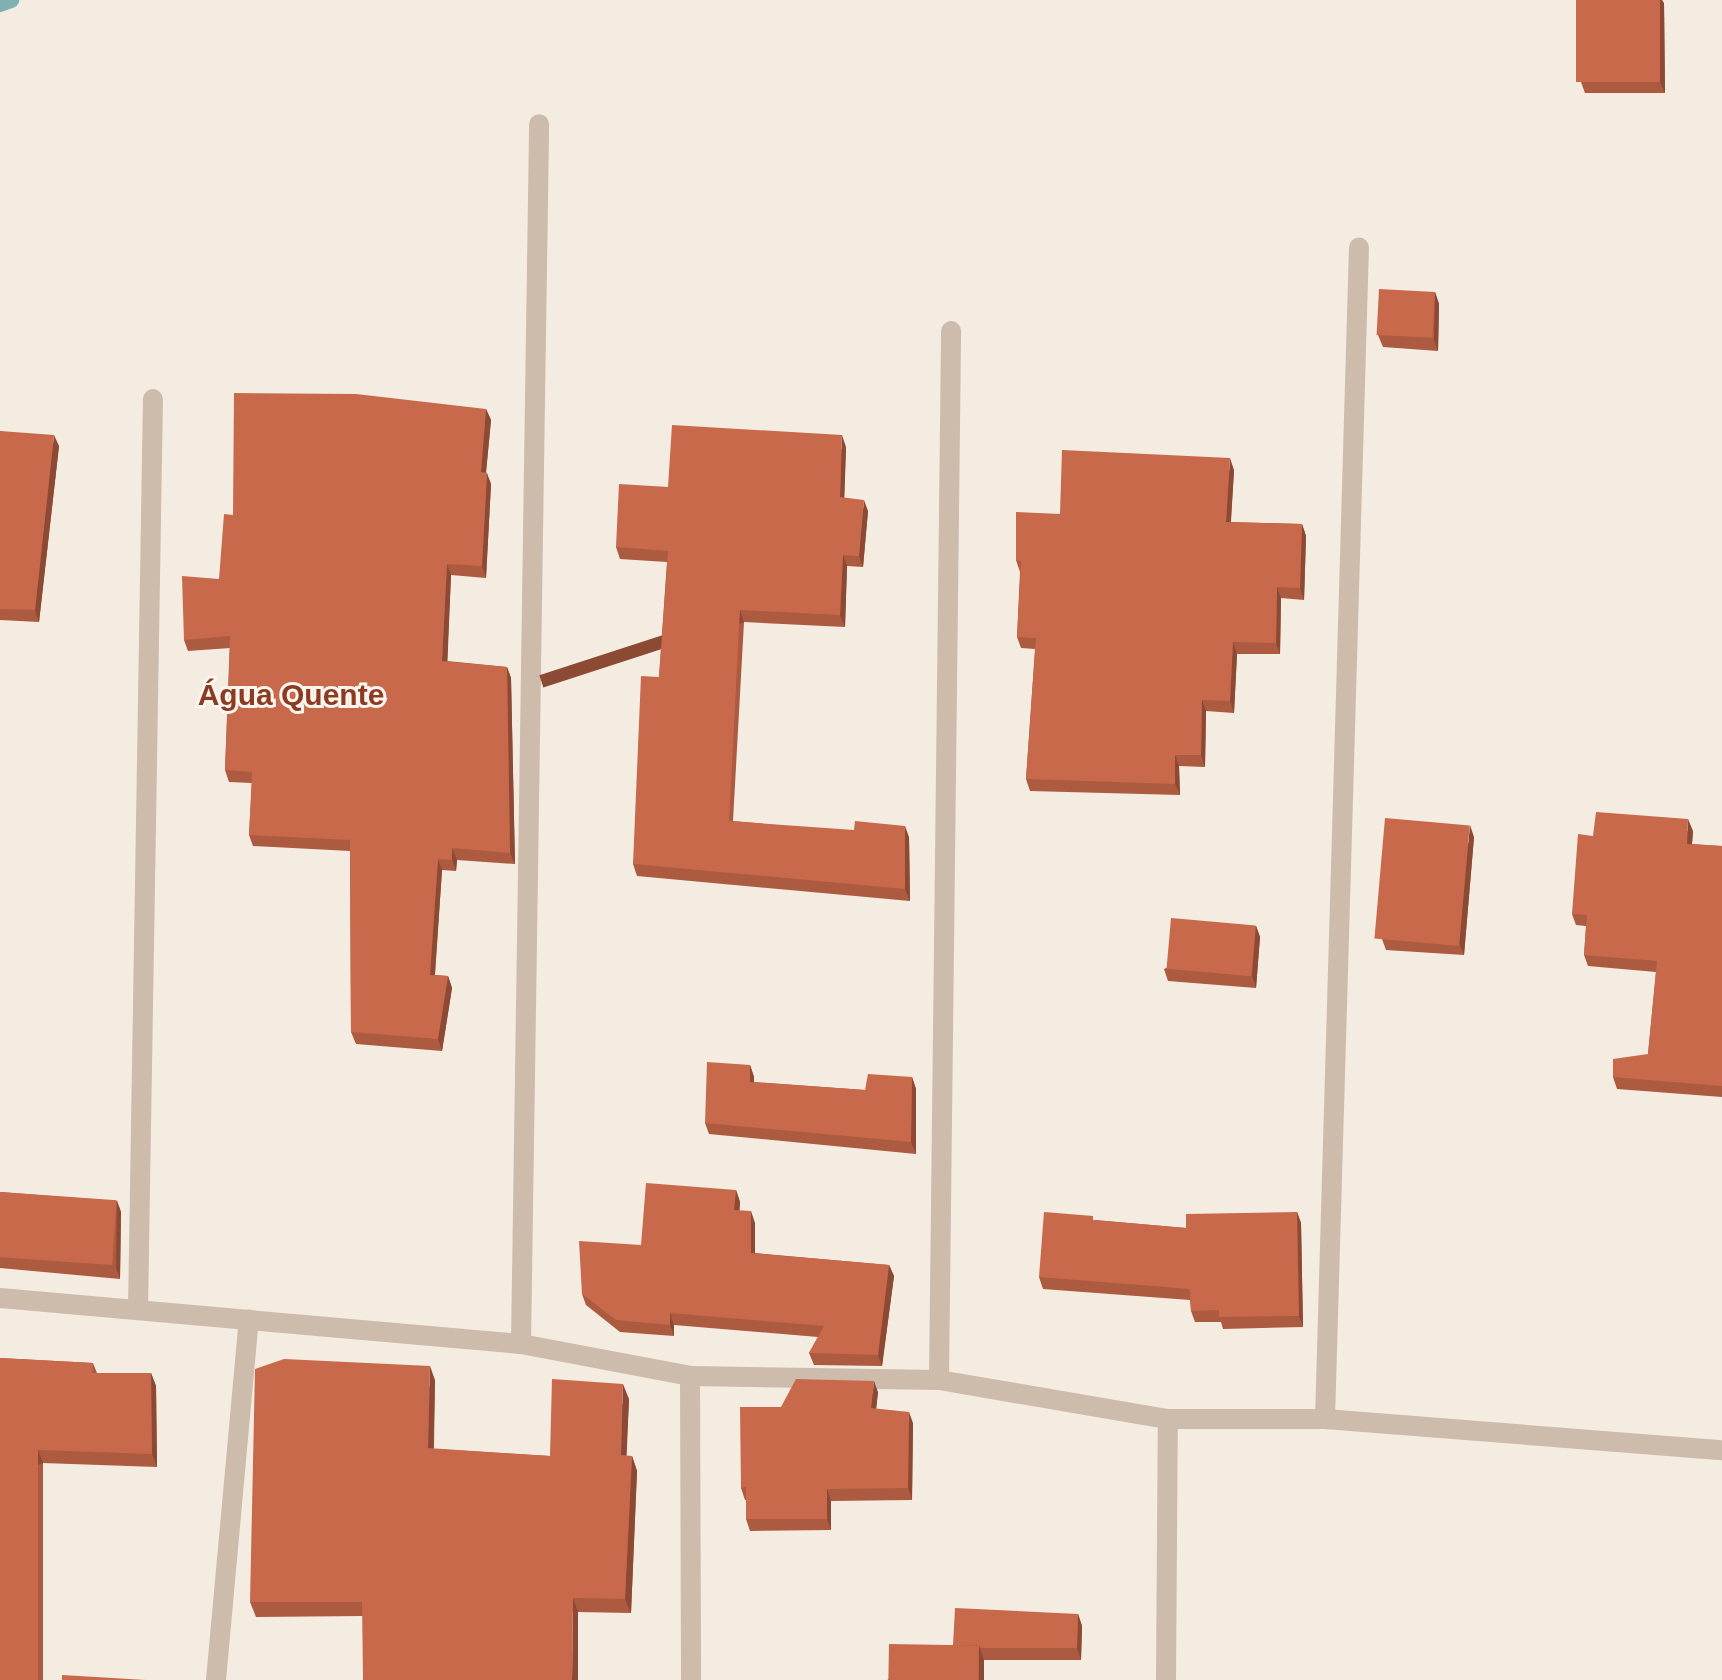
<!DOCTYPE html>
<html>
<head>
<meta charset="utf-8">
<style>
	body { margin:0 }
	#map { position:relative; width:1722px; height:1680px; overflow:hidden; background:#f4ebe1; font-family:Arial,sans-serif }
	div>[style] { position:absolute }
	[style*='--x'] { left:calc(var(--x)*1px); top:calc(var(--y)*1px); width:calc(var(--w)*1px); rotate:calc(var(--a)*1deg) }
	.stream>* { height:16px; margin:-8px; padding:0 8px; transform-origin:8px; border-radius:8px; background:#7fb0b2 }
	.street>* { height:20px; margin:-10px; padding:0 10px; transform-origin:10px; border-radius:10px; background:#cdbbac }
	.wall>* { inset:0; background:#ac5a40 }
	.shaded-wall>* { inset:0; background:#8c4a34; transform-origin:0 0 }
	.building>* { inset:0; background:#c8694b; transform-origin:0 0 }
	span { translate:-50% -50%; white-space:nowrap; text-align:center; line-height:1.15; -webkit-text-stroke:6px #fbf5ee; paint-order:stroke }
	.district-label { font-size:30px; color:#8c3b22; font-weight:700 }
</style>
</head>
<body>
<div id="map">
	<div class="stream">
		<div style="--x:0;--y:4;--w:12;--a:-20"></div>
	</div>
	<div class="street">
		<div style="--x:0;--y:1298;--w:523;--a:5.05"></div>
		<div style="--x:521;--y:1344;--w:172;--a:10.7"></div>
		<div style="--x:690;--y:1376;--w:249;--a:0.9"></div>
		<div style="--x:939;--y:1380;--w:232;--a:9.7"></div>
		<div style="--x:1168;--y:1419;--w:157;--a:0"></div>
		<div style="--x:1325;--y:1419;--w:398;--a:4.5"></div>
		<div style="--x:138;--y:1310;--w:911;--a:-89.06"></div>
		<div style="--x:521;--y:1344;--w:1220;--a:-89.15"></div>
		<div style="--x:690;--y:1376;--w:304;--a:89.8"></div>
		<div style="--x:939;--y:1380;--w:1049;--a:-89.34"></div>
		<div style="--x:1325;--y:1419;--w:1172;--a:-88.34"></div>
		<div style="--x:216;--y:1680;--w:362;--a:-84.8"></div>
		<div style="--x:1166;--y:1680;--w:261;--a:-89.6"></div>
	</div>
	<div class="wall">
		<div style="clip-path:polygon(1664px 3px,1665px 93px,1585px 93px,1581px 82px)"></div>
		<div style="clip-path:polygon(1435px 292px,1439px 304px,1438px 351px,1383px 347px,1378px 335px)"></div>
		<div style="clip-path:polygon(486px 409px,491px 420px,486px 472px,491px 484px,486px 578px,451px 575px,447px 661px,507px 667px,511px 678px,515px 864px,457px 860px,456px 871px,442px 870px,435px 975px,448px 976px,452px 988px,442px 1051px,356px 1044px,351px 1032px,350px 851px,253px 846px,249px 835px,252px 783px,229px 782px,225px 770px,230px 648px,188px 651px,184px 640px,219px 579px)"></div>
		<div style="clip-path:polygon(0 431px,59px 446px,39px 622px,0 620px)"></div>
		<div style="clip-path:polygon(846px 447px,844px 498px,868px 511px,863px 567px,847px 566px,845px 627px,744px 622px,733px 821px,909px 837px,910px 901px,637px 876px,633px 864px,659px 677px,667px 562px,620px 559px,616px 547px)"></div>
		<div style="clip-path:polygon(1234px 470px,1231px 522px,1302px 524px,1306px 536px,1304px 600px,1281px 598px,1280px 654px,1237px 654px,1234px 713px,1206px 711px,1205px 767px,1179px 766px,1180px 795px,1030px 791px,1026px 779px,1035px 649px,1021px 648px,1017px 637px,1020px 572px,1016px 560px,1060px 514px)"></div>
		<div style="clip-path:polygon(1693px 831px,1692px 844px,1722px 846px,1722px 1097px,1617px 1089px,1613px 1077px,1648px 1054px,1656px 972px,1588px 966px,1584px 955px,1586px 926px,1576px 925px,1572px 914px,1593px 836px)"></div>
		<div style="clip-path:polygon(1474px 837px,1464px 955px,1386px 950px,1382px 939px)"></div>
		<div style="clip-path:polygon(1256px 926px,1260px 937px,1256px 988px,1168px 981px,1164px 969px)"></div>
		<div style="clip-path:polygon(750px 1065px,754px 1077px,754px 1082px,865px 1090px,912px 1077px,916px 1089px,916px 1154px,709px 1134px,705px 1123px)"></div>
		<div style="clip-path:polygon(736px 1190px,740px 1202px,739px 1211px,755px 1223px,755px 1253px,889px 1265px,894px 1276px,882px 1366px,814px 1365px,809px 1353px,818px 1337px,674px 1325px,674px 1336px,620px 1332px,586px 1305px,582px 1294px,641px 1245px)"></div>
		<div style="clip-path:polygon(0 1192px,117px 1201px,121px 1212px,120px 1279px,0 1268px)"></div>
		<div style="clip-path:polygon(1297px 1212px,1301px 1223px,1303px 1327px,1223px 1329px,1221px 1322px,1195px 1322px,1191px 1311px,1190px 1300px,1043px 1289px,1039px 1277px,1095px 1220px,1186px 1228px)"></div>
		<div style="clip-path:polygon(0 1358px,93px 1363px,97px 1373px,151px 1373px,156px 1386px,157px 1467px,43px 1463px,43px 1680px,0 1680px)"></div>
		<div style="clip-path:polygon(435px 1380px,434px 1449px,550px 1456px,629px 1399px,626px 1456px,632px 1456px,637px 1471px,631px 1613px,578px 1612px,363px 1616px,256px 1617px,250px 1602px)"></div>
		<div style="clip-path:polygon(878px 1392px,876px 1409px,913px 1423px,912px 1500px,831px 1501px,831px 1530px,750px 1531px,746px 1519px,746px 1500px,745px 1500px,741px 1488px,781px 1407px)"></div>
		<div style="clip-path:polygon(1078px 1614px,1082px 1626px,1081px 1660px,984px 1660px,984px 1680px,887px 1680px,953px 1645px)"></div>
	</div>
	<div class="shaded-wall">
		<div style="clip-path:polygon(1660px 0,1662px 0,1664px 3px,1665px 93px,1660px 82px)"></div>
		<div style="clip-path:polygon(1435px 292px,1439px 304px,1438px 351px,1434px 340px)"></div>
		<div style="clip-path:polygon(486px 409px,491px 420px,485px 483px,481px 472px)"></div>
		<div style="clip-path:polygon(54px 435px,59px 446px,39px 622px,35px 610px)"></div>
		<div style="clip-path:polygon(842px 435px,846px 447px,844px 509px,840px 497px)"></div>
		<div style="clip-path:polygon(1230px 458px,1234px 470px,1230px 533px,1226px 522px)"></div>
		<div style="clip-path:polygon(487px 473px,491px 484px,486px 578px,482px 566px)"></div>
		<div style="clip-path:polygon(864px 500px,868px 511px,863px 567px,859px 556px)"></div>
		<div style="clip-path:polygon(1302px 524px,1306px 536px,1304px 600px,1300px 588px)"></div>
		<div style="clip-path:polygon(843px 555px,847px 566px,845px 627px,840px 615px)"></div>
		<div style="clip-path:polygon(447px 564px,451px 575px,447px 672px,442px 661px)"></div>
		<div style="clip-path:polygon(1277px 587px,1281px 598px,1280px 654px,1276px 643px)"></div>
		<div style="left:740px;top:610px;width:13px;height:211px;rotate:72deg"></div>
		<div style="clip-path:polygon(1233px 642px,1237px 654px,1234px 713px,1230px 701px)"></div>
		<div style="clip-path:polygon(507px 667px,511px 678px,515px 864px,510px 853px)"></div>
		<div style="clip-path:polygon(1202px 700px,1206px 711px,1205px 767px,1201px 755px)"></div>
		<div style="clip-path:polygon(1175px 755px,1179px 766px,1180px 795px,1175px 784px)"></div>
		<div style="clip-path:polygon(1688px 819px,1693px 831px,1691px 855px,1687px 844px)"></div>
		<div style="clip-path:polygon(1470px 825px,1474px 837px,1464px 955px,1459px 943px)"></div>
		<div style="clip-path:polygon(905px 826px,909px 837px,910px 901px,905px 889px)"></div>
		<div style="clip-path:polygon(452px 848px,457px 860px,456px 871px,452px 860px)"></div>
		<div style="clip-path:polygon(438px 859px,442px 870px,434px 986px,430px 975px)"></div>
		<div style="clip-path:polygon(1256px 926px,1260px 937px,1256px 988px,1252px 976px)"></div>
		<div style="clip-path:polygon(448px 976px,452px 988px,442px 1051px,438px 1039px)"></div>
		<div style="clip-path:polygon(750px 1065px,754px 1077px,754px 1093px,750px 1082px)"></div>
		<div style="clip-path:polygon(912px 1077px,916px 1089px,916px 1154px,911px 1142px)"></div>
		<div style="clip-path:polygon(736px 1190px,740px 1202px,739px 1222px,734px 1210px)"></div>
		<div style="clip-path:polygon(117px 1201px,121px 1212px,120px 1279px,116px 1268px)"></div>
		<div style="clip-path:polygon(751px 1211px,755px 1223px,755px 1265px,751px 1253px)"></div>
		<div style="clip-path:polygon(1297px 1212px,1301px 1223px,1303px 1327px,1299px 1316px)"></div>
		<div style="clip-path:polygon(889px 1265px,894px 1276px,882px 1366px,878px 1355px)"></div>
		<div style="clip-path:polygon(670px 1313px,674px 1325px,674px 1336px,670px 1325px)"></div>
		<div style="clip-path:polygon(430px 1366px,435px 1380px,433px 1463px,428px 1448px)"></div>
		<div style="clip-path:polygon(151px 1373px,156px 1386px,157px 1467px,152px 1454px)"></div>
		<div style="clip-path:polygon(874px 1381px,878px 1392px,875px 1420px,871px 1408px)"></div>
		<div style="clip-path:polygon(623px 1384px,629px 1399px,626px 1470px,621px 1455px)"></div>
		<div style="clip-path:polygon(909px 1412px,913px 1423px,912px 1500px,908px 1488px)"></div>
		<div style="left:38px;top:1450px;width:14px;height:230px;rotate:69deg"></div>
		<div style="clip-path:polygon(632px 1456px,637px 1471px,631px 1613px,625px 1599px)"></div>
		<div style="clip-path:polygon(827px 1489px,831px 1501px,831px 1530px,827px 1519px)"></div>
		<div style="clip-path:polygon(573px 1598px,578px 1612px,578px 1680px,572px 1680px)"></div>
		<div style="clip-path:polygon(1078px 1614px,1082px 1626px,1081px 1660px,1077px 1648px)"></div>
		<div style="clip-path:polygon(979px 1645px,984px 1661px,984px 1680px,979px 1680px)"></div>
	</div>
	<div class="building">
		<div style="left:1576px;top:0;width:84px;height:82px"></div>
		<div style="left:1379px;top:289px;width:56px;height:46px;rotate:3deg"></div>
		<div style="clip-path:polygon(234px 393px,356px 394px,486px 409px,481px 472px,487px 473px,482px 566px,447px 564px,442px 661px,507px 667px,510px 853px,452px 848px,452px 860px,438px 859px,430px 975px,448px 976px,438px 1039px,351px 1032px,350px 840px,249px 835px,252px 772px,225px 770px,230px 636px,184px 640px,182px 576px,219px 579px,224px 514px,233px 515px)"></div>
		<div style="clip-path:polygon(672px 425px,842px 435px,840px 497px,864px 500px,859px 556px,843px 555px,840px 615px,740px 610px,729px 821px,854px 830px,855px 821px,905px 826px,905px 889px,633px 864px,641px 676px,659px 677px,668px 551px,616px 547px,619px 484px,668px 487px)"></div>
		<div style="clip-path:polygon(0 431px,54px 435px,35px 610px,0 609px)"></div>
		<div style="clip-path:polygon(1062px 450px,1230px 458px,1226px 522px,1302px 524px,1300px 588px,1277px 587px,1276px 643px,1233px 642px,1230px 701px,1202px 700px,1201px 755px,1175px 755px,1175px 784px,1026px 779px,1036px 638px,1017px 637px,1021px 561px,1016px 560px,1016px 512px,1060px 514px)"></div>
		<div style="clip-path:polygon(1596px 812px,1688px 819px,1687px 844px,1722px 846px,1722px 1086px,1613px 1077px,1613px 1059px,1648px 1054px,1657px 961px,1584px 955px,1587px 915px,1572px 914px,1578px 834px,1593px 836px)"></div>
		<div style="left:1385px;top:818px;width:85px;height:121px;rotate:5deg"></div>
		<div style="left:1171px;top:918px;width:85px;height:51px;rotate:5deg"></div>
		<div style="clip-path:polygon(707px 1062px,750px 1065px,750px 1082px,865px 1090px,868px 1074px,912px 1077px,911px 1142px,705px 1123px)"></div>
		<div style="clip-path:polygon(646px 1183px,736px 1190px,734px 1210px,751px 1211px,751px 1253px,889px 1265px,878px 1355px,809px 1353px,824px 1326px,670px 1313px,670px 1325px,616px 1320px,582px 1294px,579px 1241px,641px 1245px)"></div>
		<div style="left:0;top:1192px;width:117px;height:65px;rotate:4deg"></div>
		<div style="clip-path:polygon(1044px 1212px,1093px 1216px,1093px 1220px,1186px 1228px,1186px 1214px,1297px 1212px,1299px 1316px,1219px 1317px,1219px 1310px,1191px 1311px,1190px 1289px,1039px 1277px)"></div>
		<div style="clip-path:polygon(0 1358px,93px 1363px,92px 1373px,151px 1373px,152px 1454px,38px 1450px,38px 1680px,0 1680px)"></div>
		<div style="clip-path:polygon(284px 1359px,430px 1366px,428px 1448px,550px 1456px,552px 1379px,623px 1384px,621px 1455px,632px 1456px,625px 1599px,573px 1598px,572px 1680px,363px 1680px,362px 1602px,250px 1602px,255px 1369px)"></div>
		<div style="clip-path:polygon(796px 1379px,874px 1381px,871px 1408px,909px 1412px,908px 1488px,827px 1489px,827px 1519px,746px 1519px,746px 1487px,741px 1488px,740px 1407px,781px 1407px)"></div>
		<div style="clip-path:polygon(955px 1608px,1078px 1614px,1077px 1648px,980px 1648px,979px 1645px,953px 1645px)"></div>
		<div style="left:889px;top:1644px;width:90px;height:36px;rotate:1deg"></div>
		<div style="clip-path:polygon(62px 1675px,146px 1680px,62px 1680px)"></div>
	</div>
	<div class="district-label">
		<span style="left:291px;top:695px">Água Quente</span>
	</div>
</div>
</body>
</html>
